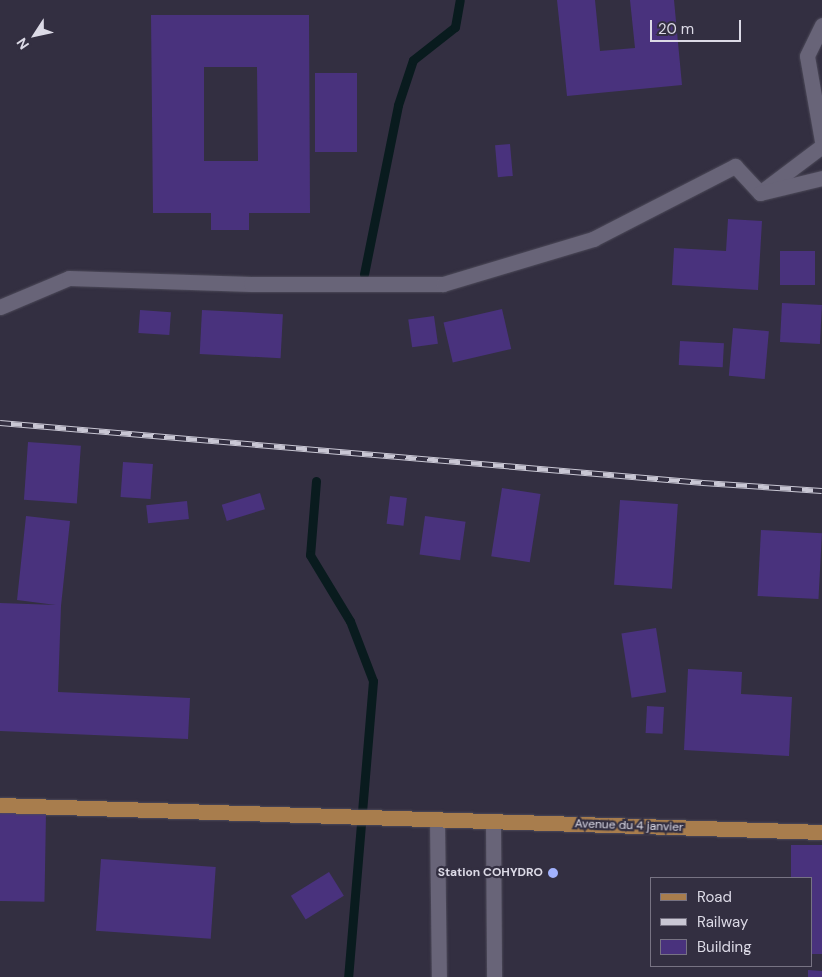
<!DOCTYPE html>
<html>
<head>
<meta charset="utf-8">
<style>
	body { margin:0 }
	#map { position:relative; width:822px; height:977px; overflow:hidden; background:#332f41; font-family:"DM Sans",sans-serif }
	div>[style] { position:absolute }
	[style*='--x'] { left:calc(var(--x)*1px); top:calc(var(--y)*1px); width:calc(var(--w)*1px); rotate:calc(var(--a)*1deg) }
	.stream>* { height:9px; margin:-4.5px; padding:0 4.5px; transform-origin:4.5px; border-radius:4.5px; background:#091b1e }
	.building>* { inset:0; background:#49327d; transform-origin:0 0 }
	.roads { filter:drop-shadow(0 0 1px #4d4a59) drop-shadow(0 0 1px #4d4a59) }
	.minor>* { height:15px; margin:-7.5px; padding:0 7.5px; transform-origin:7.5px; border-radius:7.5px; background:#686478 }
	.major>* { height:15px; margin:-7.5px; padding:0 7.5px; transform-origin:7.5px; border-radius:7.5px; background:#a87d4d }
	.rail>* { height:5.5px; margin-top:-2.75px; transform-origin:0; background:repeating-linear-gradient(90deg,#332f41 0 11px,#c9c7d4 0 22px); box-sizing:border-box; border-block:1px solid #c9c7d4 }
	.dots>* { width:14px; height:14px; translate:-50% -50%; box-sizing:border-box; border:2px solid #332f41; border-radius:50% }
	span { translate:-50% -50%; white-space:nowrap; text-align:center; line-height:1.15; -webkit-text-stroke:4.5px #332f41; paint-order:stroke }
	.street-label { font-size:12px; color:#dcdae6 }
	.poi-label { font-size:12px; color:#dcdae6; font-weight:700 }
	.right { translate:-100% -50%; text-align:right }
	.legend { position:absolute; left:650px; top:877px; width:162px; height:90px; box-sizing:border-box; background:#332f41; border:1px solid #777383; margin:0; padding:6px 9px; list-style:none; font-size:15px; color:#dcdae6 }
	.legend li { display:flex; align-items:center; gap:10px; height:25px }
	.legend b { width:25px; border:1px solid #777383 }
	.north { position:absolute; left:10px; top:10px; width:50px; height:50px; -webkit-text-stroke:4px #332f41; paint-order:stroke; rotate:235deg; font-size:14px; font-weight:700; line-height:20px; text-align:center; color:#dcdae6 }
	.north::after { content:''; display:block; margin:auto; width:18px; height:22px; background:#dcdae6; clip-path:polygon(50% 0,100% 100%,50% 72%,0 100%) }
	.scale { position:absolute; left:650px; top:20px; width:91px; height:22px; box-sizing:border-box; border:2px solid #dcdae6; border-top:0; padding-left:6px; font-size:15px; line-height:18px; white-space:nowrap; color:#dcdae6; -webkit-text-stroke:4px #332f41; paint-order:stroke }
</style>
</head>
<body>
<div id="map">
	<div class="stream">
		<div style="--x:364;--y:274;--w:172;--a:-78.6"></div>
		<div style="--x:398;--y:105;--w:47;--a:-71.6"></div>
		<div style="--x:413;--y:60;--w:53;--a:-38.2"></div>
		<div style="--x:455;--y:27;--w:27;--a:-80"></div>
		<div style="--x:316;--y:481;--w:74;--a:94.6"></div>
		<div style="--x:310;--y:555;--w:77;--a:58.8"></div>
		<div style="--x:350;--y:621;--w:64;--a:69"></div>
		<div style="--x:373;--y:681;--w:297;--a:94.8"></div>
	</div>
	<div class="building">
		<div style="clip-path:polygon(557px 0,595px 0,600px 51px,635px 48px,630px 0,674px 0,682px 85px,567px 96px)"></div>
		<div style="clip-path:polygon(evenodd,151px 15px,309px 15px,310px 213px,249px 213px,249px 230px,211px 230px,211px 213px,153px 213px,151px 15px,204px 67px,257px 67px,258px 161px,204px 161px,204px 67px)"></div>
		<div style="left:315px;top:73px;width:42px;height:79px"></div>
		<div style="left:510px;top:144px;width:32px;height:15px;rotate:85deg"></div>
		<div style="clip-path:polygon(728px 219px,762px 221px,758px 290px,672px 285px,674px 248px,726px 251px)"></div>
		<div style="left:780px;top:251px;width:35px;height:34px"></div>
		<div style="left:782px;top:303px;width:40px;height:39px;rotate:3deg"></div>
		<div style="left:502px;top:309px;width:41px;height:60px;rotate:77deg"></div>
		<div style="left:140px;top:310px;width:31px;height:23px;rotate:4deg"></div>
		<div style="left:202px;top:310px;width:81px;height:44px;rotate:3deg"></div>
		<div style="left:434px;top:316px;width:28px;height:26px;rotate:82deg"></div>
		<div style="left:733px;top:328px;width:36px;height:48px;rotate:5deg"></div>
		<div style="left:680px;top:341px;width:44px;height:24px;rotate:3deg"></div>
		<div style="left:28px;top:442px;width:53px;height:58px;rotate:4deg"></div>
		<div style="left:123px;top:462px;width:30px;height:35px;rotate:4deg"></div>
		<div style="left:502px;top:488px;width:39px;height:69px;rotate:9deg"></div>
		<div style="left:260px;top:493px;width:17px;height:40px;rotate:73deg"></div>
		<div style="left:390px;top:496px;width:17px;height:28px;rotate:7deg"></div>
		<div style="left:620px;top:500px;width:58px;height:85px;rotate:4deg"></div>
		<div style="left:187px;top:501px;width:18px;height:41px;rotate:84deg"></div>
		<div style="clip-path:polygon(26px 516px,70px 521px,61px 606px,58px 692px,190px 698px,188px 739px,0 731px,0 603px,56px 605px,17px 600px)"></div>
		<div style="left:425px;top:516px;width:41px;height:39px;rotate:8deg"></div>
		<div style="left:761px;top:530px;width:61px;height:66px;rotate:3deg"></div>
		<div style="left:656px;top:628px;width:65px;height:35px;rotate:81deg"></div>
		<div style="clip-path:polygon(688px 669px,742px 672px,741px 694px,792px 697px,789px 756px,684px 750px)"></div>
		<div style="left:647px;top:706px;width:17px;height:27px;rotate:3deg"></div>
		<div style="left:0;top:812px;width:46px;height:89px;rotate:1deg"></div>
		<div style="clip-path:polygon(791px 845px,822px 845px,822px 954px,811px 954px,811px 878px,791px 878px)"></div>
		<div style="left:101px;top:859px;width:115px;height:72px;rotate:4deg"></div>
		<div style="left:329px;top:872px;width:28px;height:45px;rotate:58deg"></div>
		<div style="clip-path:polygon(808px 970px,822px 971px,822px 977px,808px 977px)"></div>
	</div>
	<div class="roads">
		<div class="minor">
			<div style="--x:822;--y:25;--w:34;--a:116"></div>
			<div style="--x:807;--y:56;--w:86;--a:80"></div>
			<div style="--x:765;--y:189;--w:71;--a:-37"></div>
			<div style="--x:0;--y:307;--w:75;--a:-22.8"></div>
			<div style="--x:69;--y:278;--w:182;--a:1.9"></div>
			<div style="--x:251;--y:284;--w:192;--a:0"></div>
			<div style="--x:443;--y:284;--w:157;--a:-16.7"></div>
			<div style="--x:593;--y:239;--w:160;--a:-27.2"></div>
			<div style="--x:735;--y:166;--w:37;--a:47"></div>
			<div style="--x:760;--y:193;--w:64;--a:-13.6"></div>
			<div style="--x:437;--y:820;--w:157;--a:89.3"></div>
			<div style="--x:493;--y:821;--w:156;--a:89.6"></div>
		</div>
		<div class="major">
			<div style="--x:0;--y:805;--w:822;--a:1.88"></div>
		</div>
	</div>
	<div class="rail">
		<div style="--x:0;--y:423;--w:706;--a:4.88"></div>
		<div style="--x:703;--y:483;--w:119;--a:3.8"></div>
	</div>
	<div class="dots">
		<div style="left:553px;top:873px;background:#a2b2fd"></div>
	</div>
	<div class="street-label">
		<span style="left:629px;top:826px;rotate:2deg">Avenue du 4 janvier</span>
	</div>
	<div class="poi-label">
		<span class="right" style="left:543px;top:873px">Station COHYDRO</span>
	</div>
	<ul class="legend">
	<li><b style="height:6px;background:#a87d4d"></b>Road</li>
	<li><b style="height:6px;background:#c9c7d4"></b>Railway</li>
	<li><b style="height:14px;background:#49327d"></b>Building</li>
	</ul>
	<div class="north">N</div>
	<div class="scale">20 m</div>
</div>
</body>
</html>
